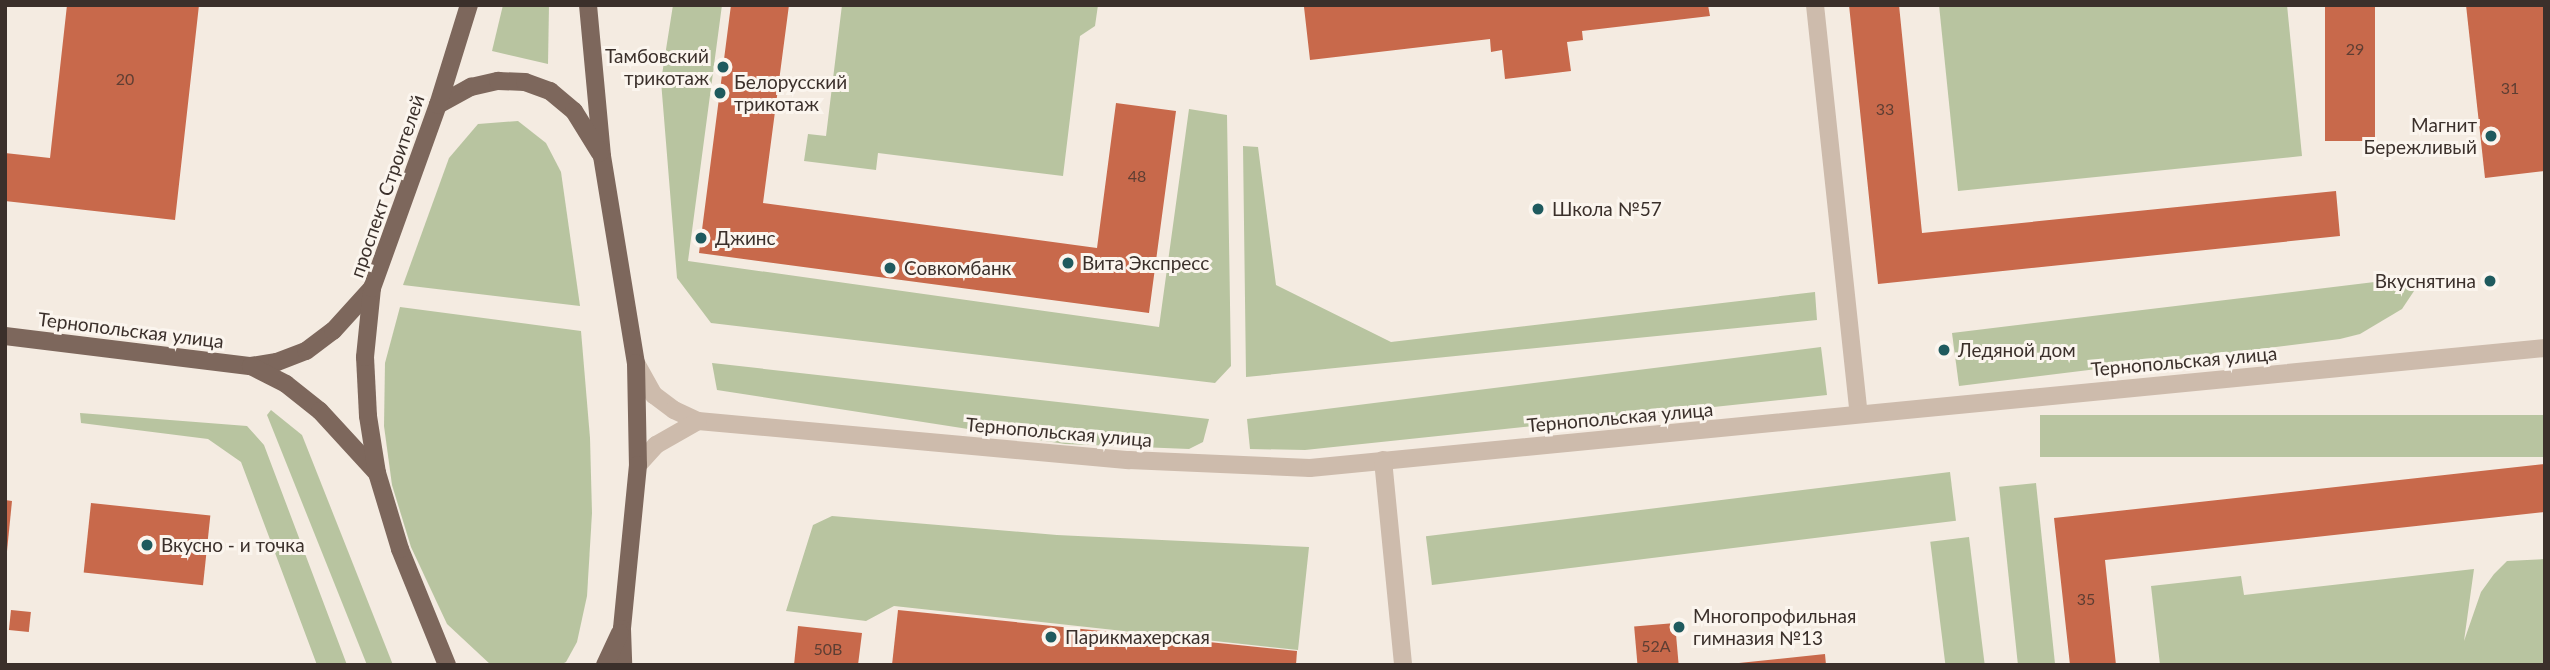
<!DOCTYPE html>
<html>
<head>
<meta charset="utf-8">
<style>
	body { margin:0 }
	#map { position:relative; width:2550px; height:670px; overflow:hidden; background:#f4ebe1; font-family:Lato,sans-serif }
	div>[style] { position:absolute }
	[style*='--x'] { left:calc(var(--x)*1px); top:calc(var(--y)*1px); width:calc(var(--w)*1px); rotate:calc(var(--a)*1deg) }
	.green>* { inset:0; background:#b8c4a0; transform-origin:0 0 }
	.building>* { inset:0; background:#c8694b; transform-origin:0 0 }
	.minor>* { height:18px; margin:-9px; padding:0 9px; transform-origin:9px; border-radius:9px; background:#cdbbac }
	.primary>* { height:18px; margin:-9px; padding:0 9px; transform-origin:9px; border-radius:9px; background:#7d675c }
	.dots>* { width:19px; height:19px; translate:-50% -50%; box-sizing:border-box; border:4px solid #fbf5ee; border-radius:50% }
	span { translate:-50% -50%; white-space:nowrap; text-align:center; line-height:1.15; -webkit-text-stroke:6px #fbf5ee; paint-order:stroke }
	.number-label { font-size:16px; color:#5e3e33 }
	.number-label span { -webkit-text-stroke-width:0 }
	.poi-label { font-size:19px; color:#3b302b }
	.right { translate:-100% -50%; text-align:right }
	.left { translate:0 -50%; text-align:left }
	.street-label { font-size:19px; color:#3b302b }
	.frame { position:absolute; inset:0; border:7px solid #3b302b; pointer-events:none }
</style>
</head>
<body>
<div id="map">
	<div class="green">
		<div style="clip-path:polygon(503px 5px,549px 5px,548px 64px,492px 51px)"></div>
		<div style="clip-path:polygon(673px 5px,722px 5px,688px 261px,1159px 327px,1189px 109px,1227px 115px,1231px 366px,1215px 383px,711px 323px,677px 278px,661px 81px)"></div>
		<div style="clip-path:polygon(842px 5px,1098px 5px,1095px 26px,1080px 36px,1063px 176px,878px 153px,876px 170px,804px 161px,808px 134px,826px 136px)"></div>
		<div style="clip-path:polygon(1939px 5px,2287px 5px,2302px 156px,1958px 191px)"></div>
		<div style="clip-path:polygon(518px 121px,546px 143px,561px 172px,580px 306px,403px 285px,449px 158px,478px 124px)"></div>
		<div style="clip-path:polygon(1243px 146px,1258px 147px,1276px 285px,1391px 342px,1815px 292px,1817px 320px,1246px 377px)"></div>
		<div style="clip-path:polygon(2424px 276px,2402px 309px,2360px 334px,2340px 339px,1959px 386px,1952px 333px)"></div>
		<div style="clip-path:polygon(400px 307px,581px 331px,590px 438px,592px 513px,587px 596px,577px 642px,566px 662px,560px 665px,491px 665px,447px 624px,411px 547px,392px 485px,384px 426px,385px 363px)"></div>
		<div style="clip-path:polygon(1821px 347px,1827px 395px,1305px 450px,1250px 449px,1247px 419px)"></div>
		<div style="clip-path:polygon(712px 363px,1209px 419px,1203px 442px,1189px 449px,1065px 444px,717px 390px)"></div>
		<div style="clip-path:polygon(271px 410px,302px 435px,393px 665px,367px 665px,267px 415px)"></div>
		<div style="clip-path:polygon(80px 413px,247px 426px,264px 445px,347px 665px,317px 665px,241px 462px,208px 439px,81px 423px)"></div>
		<div style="left:2545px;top:415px;width:42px;height:505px;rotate:90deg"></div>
		<div style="left:1950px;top:472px;width:49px;height:528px;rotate:83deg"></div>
		<div style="left:2036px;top:483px;width:183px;height:37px;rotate:84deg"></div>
		<div style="clip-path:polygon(832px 516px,1057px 535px,1309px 547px,1298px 650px,894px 606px,866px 621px,786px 611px,813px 525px)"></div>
		<div style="left:1969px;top:537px;width:129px;height:39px;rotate:83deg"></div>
		<div style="clip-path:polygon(2545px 559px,2545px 665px,2160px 665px,2151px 586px,2241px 576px,2244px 595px,2474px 569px,2464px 641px,2481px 592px,2494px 574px,2507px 561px)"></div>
	</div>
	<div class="building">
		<div style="clip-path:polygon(67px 5px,199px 5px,175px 220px,5px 201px,5px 153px,50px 158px)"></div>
		<div style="clip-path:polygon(731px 5px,789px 5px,763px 203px,1097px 248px,1116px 103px,1176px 111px,1149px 313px,699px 253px)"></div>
		<div style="clip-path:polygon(1317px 5px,1708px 5px,1710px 16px,1582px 31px,1583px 40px,1567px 42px,1571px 71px,1505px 79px,1502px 50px,1491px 52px,1490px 39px,1310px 60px,1304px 7px)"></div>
		<div style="clip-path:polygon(1849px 5px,1899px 5px,1922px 233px,2336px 191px,2340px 236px,1878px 284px)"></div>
		<div style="left:2325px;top:5px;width:50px;height:136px"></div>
		<div style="clip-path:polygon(2466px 5px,2545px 5px,2545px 171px,2485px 178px)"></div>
		<div style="clip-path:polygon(2545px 464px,2545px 512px,2105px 560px,2116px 665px,2070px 665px,2054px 518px)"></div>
		<div style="clip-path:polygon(5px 500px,12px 501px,7px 551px,5px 551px)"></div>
		<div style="left:91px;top:503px;width:120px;height:70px;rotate:6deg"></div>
		<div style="left:11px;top:610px;width:20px;height:20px;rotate:6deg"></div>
		<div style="clip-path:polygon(898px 610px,1297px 651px,1296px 665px,892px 665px)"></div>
		<div style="left:1675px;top:623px;width:42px;height:41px;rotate:85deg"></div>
		<div style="clip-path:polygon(798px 626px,862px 633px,858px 665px,794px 665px)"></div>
		<div style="clip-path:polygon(1825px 654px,1826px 665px,1739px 665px,1739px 663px)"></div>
	</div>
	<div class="minor">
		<div style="--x:1815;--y:5;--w:411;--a:83.9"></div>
		<div style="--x:636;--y:363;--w:37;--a:61"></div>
		<div style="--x:654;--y:395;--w:25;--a:37"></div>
		<div style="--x:674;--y:410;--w:26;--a:25"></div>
		<div style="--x:698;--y:421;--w:433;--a:5.2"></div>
		<div style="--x:1129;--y:460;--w:181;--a:2.5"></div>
		<div style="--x:1310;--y:468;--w:1241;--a:-5.55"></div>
		<div style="--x:1383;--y:460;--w:206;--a:84.4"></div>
		<div style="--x:638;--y:465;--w:27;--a:-48"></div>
		<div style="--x:656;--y:445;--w:48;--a:-29.7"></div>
	</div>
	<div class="primary">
		<div style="--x:588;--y:5;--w:152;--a:84.7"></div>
		<div style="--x:602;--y:156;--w:210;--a:80.7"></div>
		<div style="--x:636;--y:363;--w:102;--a:88.9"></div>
		<div style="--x:638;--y:465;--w:165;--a:95.6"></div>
		<div style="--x:622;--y:629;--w:36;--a:88"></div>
		<div style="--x:438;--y:105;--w:38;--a:-29"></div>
		<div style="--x:471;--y:87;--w:28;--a:-13"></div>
		<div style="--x:498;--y:81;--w:27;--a:2"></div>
		<div style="--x:525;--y:82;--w:27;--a:20"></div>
		<div style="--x:550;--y:91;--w:31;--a:40"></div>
		<div style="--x:574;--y:111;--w:49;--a:58.2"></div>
		<div style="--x:5;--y:336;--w:248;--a:7"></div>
		<div style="--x:251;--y:366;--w:26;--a:-9"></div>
		<div style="--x:277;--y:362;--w:31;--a:-21"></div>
		<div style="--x:306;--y:351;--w:34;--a:-37"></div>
		<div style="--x:333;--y:331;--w:58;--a:-47.8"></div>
		<div style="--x:251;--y:366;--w:39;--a:27"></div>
		<div style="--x:286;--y:384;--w:43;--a:38.5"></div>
		<div style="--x:320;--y:411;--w:84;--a:47.4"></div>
		<div style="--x:447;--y:665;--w:125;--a:-112.1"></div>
		<div style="--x:400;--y:549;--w:79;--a:-106.8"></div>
		<div style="--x:377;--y:473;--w:58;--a:-99"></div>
		<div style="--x:368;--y:416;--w:59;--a:-92.9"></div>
		<div style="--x:365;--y:357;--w:69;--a:-84.2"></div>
		<div style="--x:372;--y:288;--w:195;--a:-70.2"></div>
		<div style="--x:438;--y:105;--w:105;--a:-72.8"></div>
		<div style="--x:605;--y:665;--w:35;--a:-65"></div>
	</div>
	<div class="dots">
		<div style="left:723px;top:67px;background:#1f5a5e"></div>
		<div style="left:720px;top:93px;background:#1f5a5e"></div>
		<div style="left:2491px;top:136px;background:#1f5a5e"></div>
		<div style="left:1538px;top:209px;background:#1f5a5e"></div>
		<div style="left:701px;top:238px;background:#1f5a5e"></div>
		<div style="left:1068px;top:263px;background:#1f5a5e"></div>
		<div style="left:890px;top:268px;background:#1f5a5e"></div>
		<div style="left:2490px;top:281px;background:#1f5a5e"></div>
		<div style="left:1944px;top:350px;background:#1f5a5e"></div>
		<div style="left:147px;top:545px;background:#1f5a5e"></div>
		<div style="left:1679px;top:627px;background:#1f5a5e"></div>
		<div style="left:1051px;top:637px;background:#1f5a5e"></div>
	</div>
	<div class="number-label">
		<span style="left:2355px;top:49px">29</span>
		<span style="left:125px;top:79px">20</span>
		<span style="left:2510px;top:88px">31</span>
		<span style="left:1885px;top:109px">33</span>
		<span style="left:1137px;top:176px">48</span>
		<span style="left:2086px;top:599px">35</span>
		<span style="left:1656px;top:646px">52А</span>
		<span style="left:828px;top:649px">50В</span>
	</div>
	<div class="poi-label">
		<span class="right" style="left:709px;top:67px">Тамбовский<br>трикотаж</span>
		<span class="left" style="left:734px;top:93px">Белорусский<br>трикотаж</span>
		<span class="right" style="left:2477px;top:136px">Магнит<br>Бережливый</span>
		<span class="left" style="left:1552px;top:209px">Школа №57</span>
		<span class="left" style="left:715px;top:238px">Джинс</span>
		<span class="left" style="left:1082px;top:263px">Вита Экспресс</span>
		<span class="left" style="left:904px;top:268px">Совкомбанк</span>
		<span class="right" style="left:2476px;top:281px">Вкуснятина</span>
		<span class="left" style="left:1958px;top:350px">Ледяной дом</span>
		<span class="left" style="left:161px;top:545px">Вкусно - и точка</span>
		<span class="left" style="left:1693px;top:627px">Многопрофильная<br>гимназия №13</span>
		<span class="left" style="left:1065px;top:637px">Парикмахерская</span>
	</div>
	<div class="street-label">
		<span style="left:387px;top:186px;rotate:-71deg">проспект Строителей</span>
		<span style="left:131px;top:330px;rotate:7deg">Тернопольская улица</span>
		<span style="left:2184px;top:361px;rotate:-5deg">Тернопольская улица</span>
		<span style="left:1620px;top:417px;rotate:-5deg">Тернопольская улица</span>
		<span style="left:1059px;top:432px;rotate:5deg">Тернопольская улица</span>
	</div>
	<div class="frame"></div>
</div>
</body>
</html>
